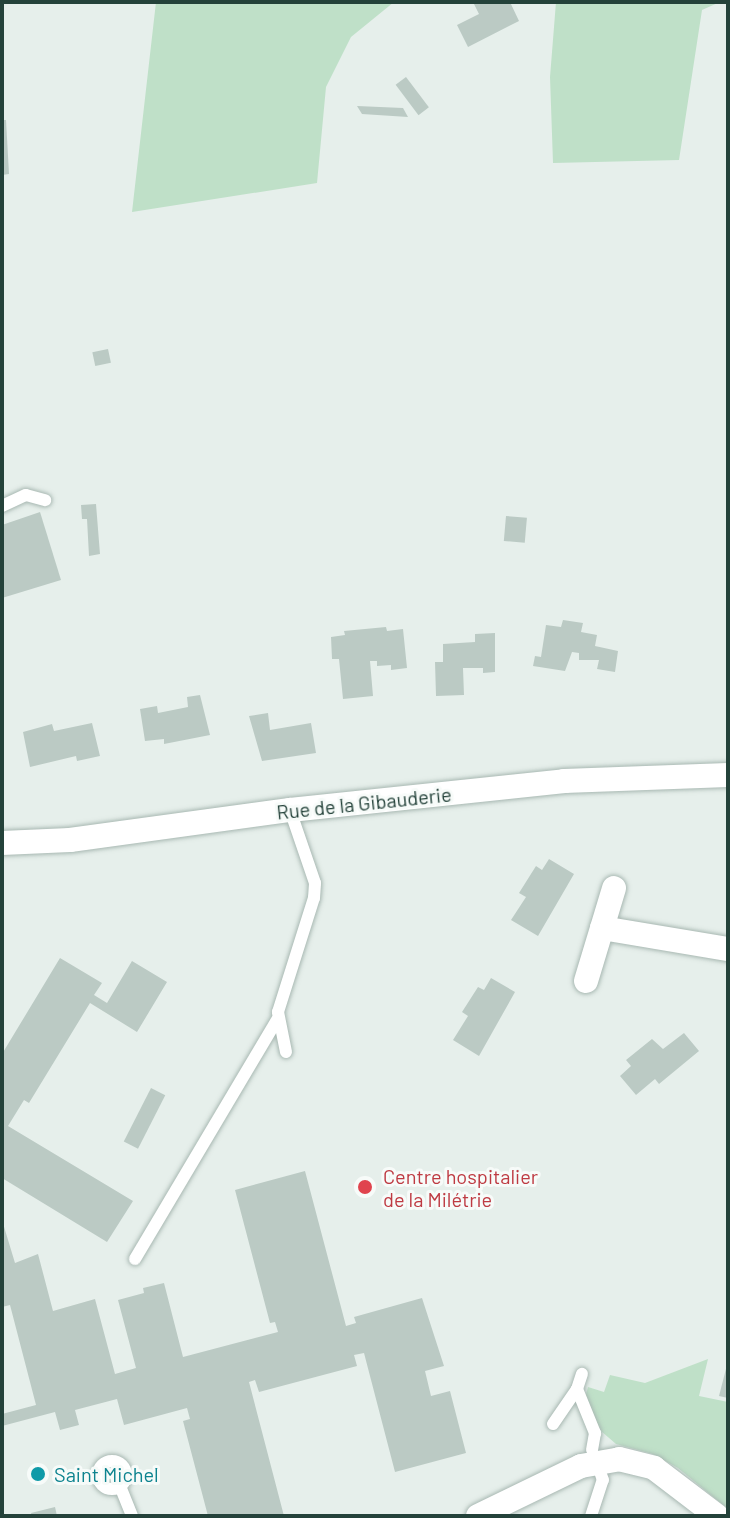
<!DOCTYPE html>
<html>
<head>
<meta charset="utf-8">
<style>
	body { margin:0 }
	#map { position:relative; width:730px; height:1518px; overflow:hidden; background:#e6efeb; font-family:Barlow,sans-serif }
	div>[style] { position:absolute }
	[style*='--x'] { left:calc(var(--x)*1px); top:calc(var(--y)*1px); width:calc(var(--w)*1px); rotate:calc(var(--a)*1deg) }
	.green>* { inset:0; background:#bfe0c8 }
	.building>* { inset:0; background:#bbcac4; transform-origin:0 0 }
	.roads { filter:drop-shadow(0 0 2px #a8b8b2) drop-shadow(0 0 2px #a8b8b2) }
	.lane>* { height:12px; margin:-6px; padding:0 6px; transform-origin:6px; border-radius:6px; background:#fff }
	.lane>.ring { margin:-6px; padding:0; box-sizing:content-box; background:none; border:12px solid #fff; border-radius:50% }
	.street>* { height:24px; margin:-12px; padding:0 12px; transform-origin:12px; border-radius:12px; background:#fff }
	.secondary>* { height:24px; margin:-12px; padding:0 12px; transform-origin:12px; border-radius:12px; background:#fff }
	.dots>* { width:22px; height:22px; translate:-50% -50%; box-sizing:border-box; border:4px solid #f7fbf9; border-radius:50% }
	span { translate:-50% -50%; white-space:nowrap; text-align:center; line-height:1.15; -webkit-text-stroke:6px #f7fbf9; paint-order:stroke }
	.street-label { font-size:20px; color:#24423a }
	.health-label { font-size:20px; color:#be3a42 }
	.left { translate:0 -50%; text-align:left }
	.culture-label { font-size:20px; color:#0d838f }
	.frame { position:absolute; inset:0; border:4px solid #24423a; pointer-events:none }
</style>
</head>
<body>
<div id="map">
	<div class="green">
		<div style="clip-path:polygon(156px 2px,394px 2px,351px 37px,326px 87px,317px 183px,132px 212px)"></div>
		<div style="clip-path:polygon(556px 2px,720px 2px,702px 10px,679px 160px,553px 163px,550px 77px)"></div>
		<div style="clip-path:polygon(708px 1359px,699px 1396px,728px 1402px,728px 1509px,678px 1468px,653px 1454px,616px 1444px,601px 1431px,585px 1398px,588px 1387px,604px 1392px,610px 1375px,645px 1383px)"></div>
	</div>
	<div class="building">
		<div style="clip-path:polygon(473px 2px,510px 2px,519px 21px,468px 47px,457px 25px,479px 14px)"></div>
		<div style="left:406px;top:77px;width:38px;height:13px;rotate:53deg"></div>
		<div style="clip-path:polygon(357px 106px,403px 108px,408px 117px,362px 114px)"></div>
		<div style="clip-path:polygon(2px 120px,6px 120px,9px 174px,2px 175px)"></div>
		<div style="left:108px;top:349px;width:14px;height:16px;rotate:78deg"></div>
		<div style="clip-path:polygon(96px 504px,100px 554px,89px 556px,87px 519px,82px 519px,81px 505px)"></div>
		<div style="clip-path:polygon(40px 512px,61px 580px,2px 598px,2px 525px)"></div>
		<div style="left:506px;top:516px;width:21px;height:25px;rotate:5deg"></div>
		<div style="clip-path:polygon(563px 620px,583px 623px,581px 632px,597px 635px,595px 646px,618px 651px,615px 672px,597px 669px,599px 660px,579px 660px,579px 653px,572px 652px,565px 671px,533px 666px,535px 656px,541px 657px,546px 625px,561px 627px)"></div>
		<div style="clip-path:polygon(386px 627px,387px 631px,403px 629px,407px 668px,391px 670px,391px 665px,377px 666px,377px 661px,370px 661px,373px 696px,343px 699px,339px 659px,332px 659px,331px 637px,345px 635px,344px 631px)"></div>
		<div style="clip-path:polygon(495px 633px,495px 672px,483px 673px,483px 668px,463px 668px,464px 695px,436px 696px,435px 662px,443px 662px,443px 644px,475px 642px,475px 634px)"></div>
		<div style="clip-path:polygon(200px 695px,210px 735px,164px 744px,164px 739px,145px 741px,140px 709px,157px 706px,158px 713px,188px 707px,187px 697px)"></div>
		<div style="clip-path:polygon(268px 713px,270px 730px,311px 723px,316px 753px,262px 761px,249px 716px)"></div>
		<div style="clip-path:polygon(92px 723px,100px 756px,77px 761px,76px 756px,30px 767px,23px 732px,52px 724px,54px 731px)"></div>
		<div style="clip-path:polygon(549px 859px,574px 874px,538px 936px,511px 920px,526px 897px,519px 893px,536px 866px,542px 870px)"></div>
		<div style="clip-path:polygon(60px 958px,102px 983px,94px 995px,107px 1003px,132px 961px,167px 982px,137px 1032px,90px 1003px,29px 1103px,24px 1100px,8px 1126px,133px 1201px,107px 1242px,2px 1178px,2px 1054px)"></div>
		<div style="clip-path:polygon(491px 978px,515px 992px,479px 1056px,453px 1040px,468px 1016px,462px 1012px,478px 987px,484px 990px)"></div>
		<div style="clip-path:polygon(684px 1033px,699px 1051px,659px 1084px,655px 1079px,636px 1095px,620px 1076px,631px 1066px,626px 1060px,652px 1039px,663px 1049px)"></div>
		<div style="left:151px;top:1088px;width:16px;height:60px;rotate:27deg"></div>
		<div style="clip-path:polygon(305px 1171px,346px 1326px,356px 1323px,354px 1317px,422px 1298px,444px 1366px,425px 1371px,431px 1396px,450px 1391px,466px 1453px,395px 1472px,364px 1353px,354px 1355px,357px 1366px,259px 1392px,255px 1380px,249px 1382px,284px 1516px,208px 1516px,183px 1421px,190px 1419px,187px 1408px,124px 1425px,117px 1399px,75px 1410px,79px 1425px,60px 1430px,55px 1412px,2px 1426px,2px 1414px,36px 1405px,10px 1305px,2px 1307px,2px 1220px,15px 1263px,38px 1254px,53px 1311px,95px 1299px,115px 1374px,136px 1368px,118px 1300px,144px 1293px,143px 1288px,164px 1283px,183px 1357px,278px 1332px,275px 1322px,270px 1323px,235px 1190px)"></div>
		<div style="clip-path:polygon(727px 1365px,728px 1365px,728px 1398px,719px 1396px)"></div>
		<div style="clip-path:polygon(55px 1507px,57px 1516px,32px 1516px,31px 1513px)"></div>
	</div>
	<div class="roads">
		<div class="lane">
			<div style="--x:2;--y:506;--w:26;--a:-25"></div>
			<div style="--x:26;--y:495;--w:20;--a:15"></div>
			<div style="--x:286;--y:1052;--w:41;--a:-101.3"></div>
			<div style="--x:278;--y:1012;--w:120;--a:-72.5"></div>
			<div style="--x:314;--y:898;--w:15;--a:-86"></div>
			<div style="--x:315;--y:883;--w:77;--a:-108.9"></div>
			<div style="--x:135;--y:1259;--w:280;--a:-59.3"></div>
			<div style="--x:577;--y:1389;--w:48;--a:67.8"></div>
			<div style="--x:595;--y:1433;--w:17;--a:100"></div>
			<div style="--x:553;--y:1424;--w:42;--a:-55.6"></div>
			<div style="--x:577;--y:1389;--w:16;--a:-72"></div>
			<div class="ring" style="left:98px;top:1461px;width:16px;height:16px"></div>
			<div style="--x:120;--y:1486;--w:32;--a:68"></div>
			<div style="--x:591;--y:1516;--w:38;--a:-72"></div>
			<div style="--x:603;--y:1480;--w:20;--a:-110"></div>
		</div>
		<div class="street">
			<div style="--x:602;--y:928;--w:128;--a:9.5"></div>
			<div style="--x:586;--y:981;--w:97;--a:-73.2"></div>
			<div style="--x:478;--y:1516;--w:114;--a:-25.9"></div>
			<div style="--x:581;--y:1466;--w:39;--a:-10"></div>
			<div style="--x:619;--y:1459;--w:36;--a:14"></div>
			<div style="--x:654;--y:1468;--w:79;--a:37.3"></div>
		</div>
		<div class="secondary">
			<div style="--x:2;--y:843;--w:68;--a:-2.5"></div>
			<div style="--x:70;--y:840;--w:222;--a:-7.8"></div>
			<div style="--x:290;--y:810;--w:276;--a:-6"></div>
			<div style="--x:564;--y:781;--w:164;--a:-2.1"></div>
		</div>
	</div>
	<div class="dots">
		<div style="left:365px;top:1187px;background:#e0444e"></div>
		<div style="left:38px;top:1474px;background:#0f9aa8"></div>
	</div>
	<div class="street-label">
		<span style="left:364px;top:803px;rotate:-6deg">Rue de la Gibauderie</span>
	</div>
	<div class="health-label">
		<span class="left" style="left:383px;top:1188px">Centre hospitalier<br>de la Milétrie</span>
	</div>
	<div class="culture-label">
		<span class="left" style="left:54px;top:1474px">Saint Michel</span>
	</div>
	<div class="frame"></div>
</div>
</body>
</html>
